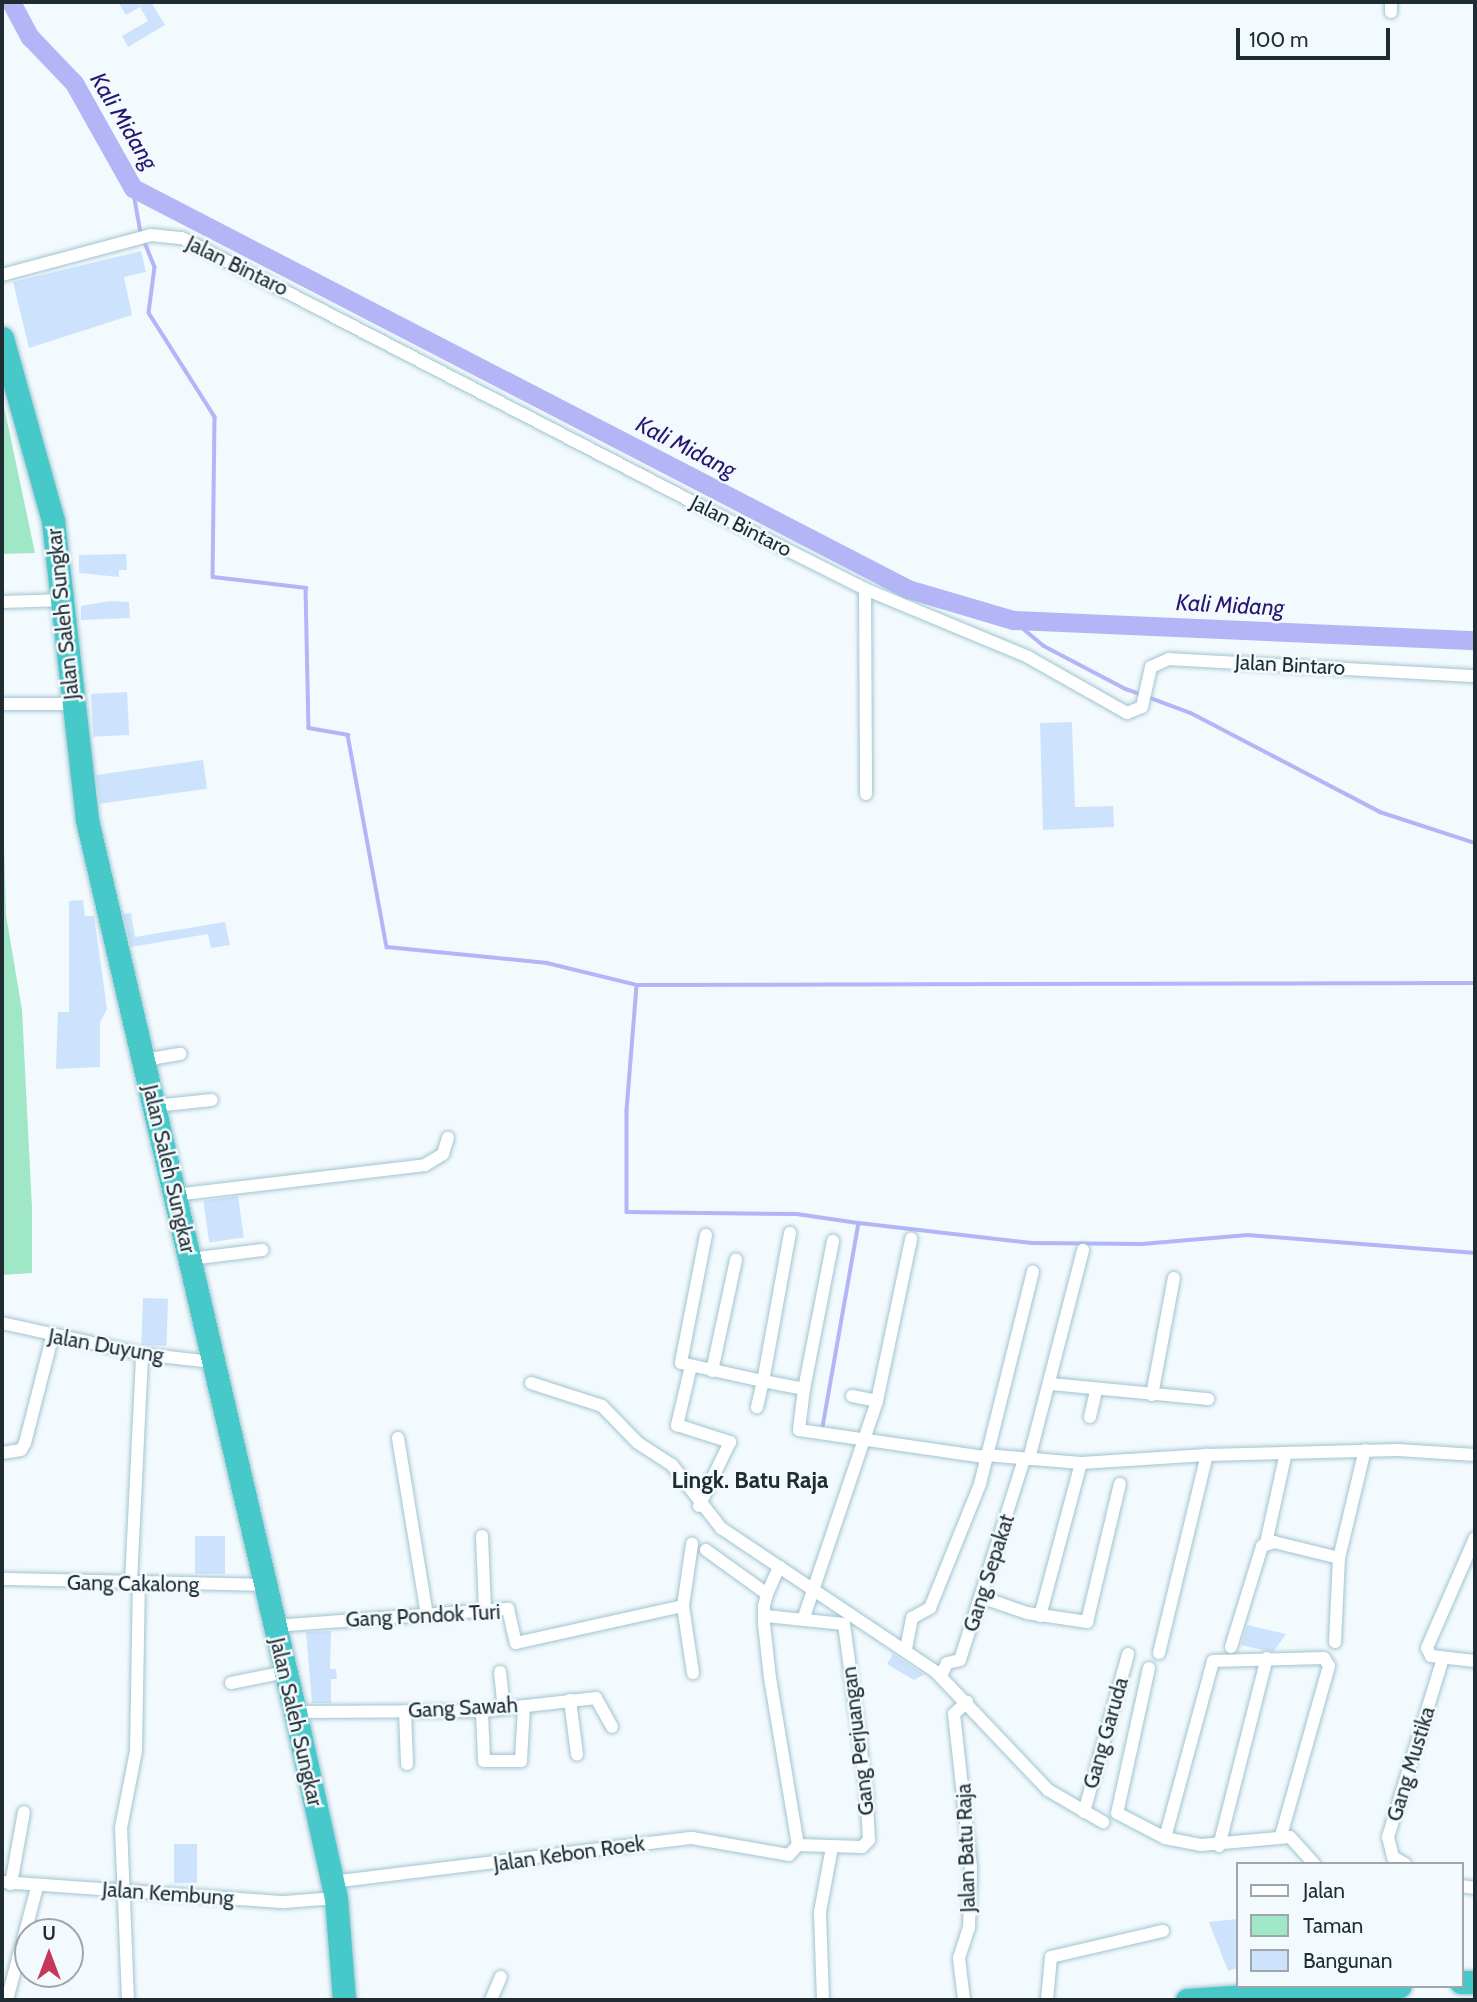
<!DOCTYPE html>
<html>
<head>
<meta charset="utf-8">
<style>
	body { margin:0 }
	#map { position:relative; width:1477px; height:2002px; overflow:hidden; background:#f3fafd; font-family:Cabin,sans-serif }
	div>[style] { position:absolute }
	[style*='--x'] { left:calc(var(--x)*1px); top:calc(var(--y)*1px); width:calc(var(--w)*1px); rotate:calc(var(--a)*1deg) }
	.green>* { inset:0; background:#9fe7c7 }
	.stream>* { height:3.5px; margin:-1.75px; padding:0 1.75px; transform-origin:1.75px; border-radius:1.75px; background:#b3b5f7 }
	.river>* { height:19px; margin:-9.5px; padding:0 9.5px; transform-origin:9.5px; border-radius:9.5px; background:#b3b5f7 }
	.building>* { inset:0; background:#cde3fd; transform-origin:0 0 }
	.roads { filter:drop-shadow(0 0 2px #a0c4d1) drop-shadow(0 0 2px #a0c4d1) }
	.street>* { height:12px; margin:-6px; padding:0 6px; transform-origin:6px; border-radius:6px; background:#fff }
	.highway>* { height:23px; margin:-11.5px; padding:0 11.5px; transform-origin:11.5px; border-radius:11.5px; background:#46c9c8 }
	span { translate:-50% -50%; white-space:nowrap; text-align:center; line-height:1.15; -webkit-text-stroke:5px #f3fafd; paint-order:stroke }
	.street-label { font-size:21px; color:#1f2d33 }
	.water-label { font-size:23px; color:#291673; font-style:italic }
	.neighbourhood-label { font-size:23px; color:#1f2d33; font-weight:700 }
	.frame { position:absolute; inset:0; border:4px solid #1f2d33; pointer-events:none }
	.legend { position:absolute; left:1236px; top:1862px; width:228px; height:126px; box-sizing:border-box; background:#f3fafd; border:2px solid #9ea8ac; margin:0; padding:9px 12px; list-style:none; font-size:21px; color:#1f2d33 }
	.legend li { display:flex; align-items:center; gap:14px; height:35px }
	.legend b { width:35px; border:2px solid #9ea8ac }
	.north { position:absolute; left:14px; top:1918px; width:70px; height:70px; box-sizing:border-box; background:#f3fafd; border:2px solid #9ea8ac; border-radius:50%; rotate:0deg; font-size:19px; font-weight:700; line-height:28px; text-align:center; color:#1f2d33 }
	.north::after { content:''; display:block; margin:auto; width:24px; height:32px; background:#c7375b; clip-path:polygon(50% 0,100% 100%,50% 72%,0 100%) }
	.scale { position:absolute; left:1236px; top:28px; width:154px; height:32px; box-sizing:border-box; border:4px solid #1f2d33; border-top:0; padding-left:9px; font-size:21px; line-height:24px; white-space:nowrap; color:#1f2d33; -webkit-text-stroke:5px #f3fafd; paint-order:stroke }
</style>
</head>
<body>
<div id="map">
	<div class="green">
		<div style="clip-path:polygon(2px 397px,35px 553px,2px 554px)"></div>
		<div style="clip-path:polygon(2px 774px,6px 915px,22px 1010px,32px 1208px,32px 1273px,2px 1275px)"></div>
	</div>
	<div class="stream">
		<div style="--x:133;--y:188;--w:46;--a:79.9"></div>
		<div style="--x:144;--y:240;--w:29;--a:68"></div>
		<div style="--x:155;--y:267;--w:46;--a:97.4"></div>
		<div style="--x:149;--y:313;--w:123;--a:57.6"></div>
		<div style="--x:215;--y:417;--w:160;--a:90.7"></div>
		<div style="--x:213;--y:577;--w:94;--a:6.7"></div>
		<div style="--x:306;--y:588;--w:140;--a:88.8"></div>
		<div style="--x:309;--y:728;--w:40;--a:10"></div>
		<div style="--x:348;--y:735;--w:216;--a:79.6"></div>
		<div style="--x:387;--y:947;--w:161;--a:5.7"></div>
		<div style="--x:547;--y:963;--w:93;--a:13.7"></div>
		<div style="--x:637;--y:985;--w:838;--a:-0.14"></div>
		<div style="--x:1013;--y:620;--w:40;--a:40"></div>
		<div style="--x:1044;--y:646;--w:93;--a:27.7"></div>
		<div style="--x:1126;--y:689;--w:69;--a:20.3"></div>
		<div style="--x:1191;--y:713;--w:213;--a:27.6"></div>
		<div style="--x:1380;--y:812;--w:100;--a:18.1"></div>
		<div style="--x:637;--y:986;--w:125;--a:94.6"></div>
		<div style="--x:627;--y:1111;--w:101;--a:90"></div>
		<div style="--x:627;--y:1212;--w:170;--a:0.7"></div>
		<div style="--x:797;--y:1214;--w:63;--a:8.3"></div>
		<div style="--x:859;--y:1223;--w:212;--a:100"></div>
		<div style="--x:859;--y:1223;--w:174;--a:6.6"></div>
		<div style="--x:1032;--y:1243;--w:110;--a:0.5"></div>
		<div style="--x:1142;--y:1244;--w:106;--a:-4.9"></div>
		<div style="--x:1248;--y:1235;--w:228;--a:4.5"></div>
	</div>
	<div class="river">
		<div style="--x:11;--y:2;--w:40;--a:62"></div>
		<div style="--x:30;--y:37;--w:64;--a:46.3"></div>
		<div style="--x:74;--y:83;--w:120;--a:60.7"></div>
		<div style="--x:133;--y:188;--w:873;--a:27.36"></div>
		<div style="--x:908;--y:589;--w:109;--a:16.4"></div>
		<div style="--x:1013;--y:620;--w:462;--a:2.5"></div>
	</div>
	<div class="building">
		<div style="clip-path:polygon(118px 2px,151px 2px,165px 25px,128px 47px,122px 36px,148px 21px,140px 7px,126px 15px)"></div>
		<div style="clip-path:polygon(141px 251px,146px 272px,124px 277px,132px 315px,29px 348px,13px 282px)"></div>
		<div style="clip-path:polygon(126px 554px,127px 570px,119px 570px,119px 577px,79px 573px,79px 555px)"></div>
		<div style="clip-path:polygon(110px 601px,129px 602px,130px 618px,81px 620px,81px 606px)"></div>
		<div style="left:127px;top:692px;width:43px;height:36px;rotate:87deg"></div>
		<div style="clip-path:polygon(1072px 722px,1075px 807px,1113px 806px,1114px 827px,1043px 830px,1040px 723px)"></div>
		<div style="left:203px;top:760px;width:29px;height:108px;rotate:82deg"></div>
		<div style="clip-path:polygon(83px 900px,85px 916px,94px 916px,107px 1009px,100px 1022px,100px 1067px,56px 1069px,58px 1012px,69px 1012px,69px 901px)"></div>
		<div style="clip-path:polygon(131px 913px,135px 937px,225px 922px,230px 945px,211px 948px,208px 934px,131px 947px,123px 914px)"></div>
		<div style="left:238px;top:1196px;width:42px;height:35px;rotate:82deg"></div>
		<div style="left:143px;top:1298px;width:25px;height:47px;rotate:2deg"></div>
		<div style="left:195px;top:1536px;width:30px;height:38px"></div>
		<div style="clip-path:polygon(1247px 1625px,1286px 1634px,1274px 1651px,1263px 1650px,1241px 1645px)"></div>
		<div style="clip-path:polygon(331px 1631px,330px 1669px,336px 1669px,337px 1679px,331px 1679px,331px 1703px,312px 1703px,306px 1632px)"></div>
		<div style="clip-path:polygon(893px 1654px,923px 1674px,923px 1675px,914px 1680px,887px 1664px)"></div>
		<div style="left:174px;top:1844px;width:23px;height:39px"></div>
		<div style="clip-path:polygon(1237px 1919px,1237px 1968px,1228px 1971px,1209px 1922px)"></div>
	</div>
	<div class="roads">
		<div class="street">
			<div style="--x:1391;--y:2;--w:10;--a:90"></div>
			<div style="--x:2;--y:275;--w:154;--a:-15"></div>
			<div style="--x:151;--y:235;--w:31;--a:6"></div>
			<div style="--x:182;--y:238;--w:599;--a:27.34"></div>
			<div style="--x:714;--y:513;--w:169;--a:26.7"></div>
			<div style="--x:865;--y:589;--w:177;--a:22.6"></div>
			<div style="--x:1028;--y:657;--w:114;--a:29.5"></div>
			<div style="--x:1127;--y:713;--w:16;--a:-22"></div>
			<div style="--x:1142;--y:707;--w:41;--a:-77.3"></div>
			<div style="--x:1151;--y:667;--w:20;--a:-24"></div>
			<div style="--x:1169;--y:659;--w:306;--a:3.2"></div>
			<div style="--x:865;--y:589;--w:205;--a:89.7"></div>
			<div style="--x:2;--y:602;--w:62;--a:-1.8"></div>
			<div style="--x:2;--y:704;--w:71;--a:0"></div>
			<div style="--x:145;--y:1060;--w:36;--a:-10"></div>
			<div style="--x:155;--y:1106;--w:57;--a:-6"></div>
			<div style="--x:175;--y:1195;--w:252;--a:-6.8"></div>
			<div style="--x:425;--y:1165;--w:21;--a:-31"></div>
			<div style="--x:443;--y:1154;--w:17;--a:-73"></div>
			<div style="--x:790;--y:1233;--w:150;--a:100.3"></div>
			<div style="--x:763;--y:1381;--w:42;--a:11"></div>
			<div style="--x:804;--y:1389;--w:41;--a:97"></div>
			<div style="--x:799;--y:1430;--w:187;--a:8.3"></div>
			<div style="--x:706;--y:1235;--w:130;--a:101.1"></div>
			<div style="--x:681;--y:1363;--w:84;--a:12.4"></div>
			<div style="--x:763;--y:1381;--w:27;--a:103"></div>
			<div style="--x:190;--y:1259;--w:73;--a:-7.1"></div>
			<div style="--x:2;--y:1323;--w:143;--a:12.5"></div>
			<div style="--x:142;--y:1354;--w:70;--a:6.5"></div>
			<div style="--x:691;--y:1366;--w:61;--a:103.3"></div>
			<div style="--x:677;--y:1425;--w:56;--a:17.8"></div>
			<div style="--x:730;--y:1442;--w:71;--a:115.8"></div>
			<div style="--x:712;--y:1371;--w:114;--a:-77.8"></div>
			<div style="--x:531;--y:1383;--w:75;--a:17.9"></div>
			<div style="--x:602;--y:1406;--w:52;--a:45.8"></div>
			<div style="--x:638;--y:1443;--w:40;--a:32.9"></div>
			<div style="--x:672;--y:1465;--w:80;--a:52.1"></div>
			<div style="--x:721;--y:1528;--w:259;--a:33.8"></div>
			<div style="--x:936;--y:1672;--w:163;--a:46.5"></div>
			<div style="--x:1048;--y:1790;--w:64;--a:30.2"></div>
			<div style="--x:1051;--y:1384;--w:158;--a:5.5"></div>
			<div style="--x:804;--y:1389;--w:151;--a:-78.9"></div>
			<div style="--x:1152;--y:1395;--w:119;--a:-79.4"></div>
			<div style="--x:852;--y:1396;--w:25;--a:11"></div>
			<div style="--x:1090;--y:1417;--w:27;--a:-77"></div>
			<div style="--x:398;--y:1438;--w:180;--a:80.7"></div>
			<div style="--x:2;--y:1453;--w:19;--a:-9"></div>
			<div style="--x:21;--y:1450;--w:8;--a:-60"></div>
			<div style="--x:25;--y:1443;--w:108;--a:-75.6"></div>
			<div style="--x:985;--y:1455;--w:96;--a:4.8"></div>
			<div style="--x:1081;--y:1463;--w:126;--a:-3.6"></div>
			<div style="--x:1029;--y:1459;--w:216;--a:-75.5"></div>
			<div style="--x:482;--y:1536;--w:74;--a:87.7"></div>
			<div style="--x:1475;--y:1538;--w:120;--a:113.6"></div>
			<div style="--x:1427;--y:1648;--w:9;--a:63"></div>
			<div style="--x:1431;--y:1656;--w:44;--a:6.5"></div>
			<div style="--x:1266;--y:1543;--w:92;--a:-77.5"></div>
			<div style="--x:706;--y:1550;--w:75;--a:35.8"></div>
			<div style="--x:767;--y:1594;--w:12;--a:104"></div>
			<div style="--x:764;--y:1606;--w:18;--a:90"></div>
			<div style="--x:764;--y:1624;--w:54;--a:83.7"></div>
			<div style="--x:770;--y:1678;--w:169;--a:80.5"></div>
			<div style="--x:798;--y:1845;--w:64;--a:1.8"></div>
			<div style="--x:862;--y:1847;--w:10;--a:-45"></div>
			<div style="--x:869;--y:1840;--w:53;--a:-93.2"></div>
			<div style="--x:866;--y:1787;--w:164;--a:-97.7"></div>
			<div style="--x:844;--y:1624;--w:79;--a:-174.2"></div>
			<div style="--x:2;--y:1579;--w:262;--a:1.3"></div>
			<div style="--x:131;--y:1582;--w:228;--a:-87.2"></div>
			<div style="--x:767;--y:1594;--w:30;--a:-66"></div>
			<div style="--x:981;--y:1597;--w:49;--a:19.2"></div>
			<div style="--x:1027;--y:1613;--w:61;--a:8.5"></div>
			<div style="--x:1087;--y:1622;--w:142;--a:-76.6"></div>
			<div style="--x:683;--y:1606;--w:63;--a:-81.7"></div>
			<div style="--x:1040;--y:1616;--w:158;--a:-75"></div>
			<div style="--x:804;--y:1617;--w:228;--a:-71.3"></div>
			<div style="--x:877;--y:1401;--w:166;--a:-78.1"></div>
			<div style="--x:274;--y:1626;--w:235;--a:-4.2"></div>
			<div style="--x:508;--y:1609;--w:35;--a:77"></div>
			<div style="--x:516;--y:1643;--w:171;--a:-12.5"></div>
			<div style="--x:683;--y:1606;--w:68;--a:81.5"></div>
			<div style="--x:1335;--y:1642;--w:84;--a:-87.3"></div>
			<div style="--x:1231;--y:1647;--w:106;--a:-72.9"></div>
			<div style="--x:1262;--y:1546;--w:13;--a:-18"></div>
			<div style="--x:1274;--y:1542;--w:67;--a:13.8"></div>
			<div style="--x:1339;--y:1558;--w:111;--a:-76.5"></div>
			<div style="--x:906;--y:1649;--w:32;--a:-79"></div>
			<div style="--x:912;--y:1618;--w:21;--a:-29"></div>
			<div style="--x:930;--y:1608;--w:134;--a:-68"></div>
			<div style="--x:980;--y:1484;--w:219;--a:-76"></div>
			<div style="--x:1159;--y:1653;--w:204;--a:-76.4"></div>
			<div style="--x:1207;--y:1455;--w:191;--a:-1.5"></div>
			<div style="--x:1398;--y:1450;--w:77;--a:3.7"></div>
			<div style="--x:1149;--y:1668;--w:148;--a:102.4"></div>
			<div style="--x:1117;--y:1813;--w:54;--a:27.5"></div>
			<div style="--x:1165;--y:1838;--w:37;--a:11"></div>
			<div style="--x:1201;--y:1845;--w:89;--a:-5.1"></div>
			<div style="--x:1290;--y:1837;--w:36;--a:48"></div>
			<div style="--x:500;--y:1672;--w:37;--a:84"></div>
			<div style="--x:941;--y:1676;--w:14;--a:-65"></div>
			<div style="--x:947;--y:1663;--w:13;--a:-13"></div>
			<div style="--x:960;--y:1660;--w:211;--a:-72.3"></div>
			<div style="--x:231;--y:1683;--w:55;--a:-11.5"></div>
			<div style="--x:570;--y:1700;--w:55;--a:82.7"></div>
			<div style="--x:405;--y:1711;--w:53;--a:87.8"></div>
			<div style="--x:482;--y:1711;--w:50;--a:87.7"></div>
			<div style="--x:484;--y:1761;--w:37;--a:0"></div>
			<div style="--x:521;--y:1761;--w:55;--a:-86.9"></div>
			<div style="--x:295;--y:1712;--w:187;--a:-0.3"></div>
			<div style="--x:482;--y:1711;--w:115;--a:-6.5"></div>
			<div style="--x:596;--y:1698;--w:33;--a:61"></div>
			<div style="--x:1084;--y:1812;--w:164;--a:-74.4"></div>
			<div style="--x:1165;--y:1838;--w:183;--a:-74.8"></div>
			<div style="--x:1213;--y:1661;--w:111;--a:-1.5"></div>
			<div style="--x:1324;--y:1658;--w:9;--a:58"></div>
			<div style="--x:1329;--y:1666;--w:177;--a:105.8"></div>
			<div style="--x:1219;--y:1846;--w:194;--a:-75.7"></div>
			<div style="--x:1405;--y:1864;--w:14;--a:-150"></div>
			<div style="--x:1393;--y:1857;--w:21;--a:-104"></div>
			<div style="--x:1388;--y:1837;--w:187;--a:-72.9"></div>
			<div style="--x:2;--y:1882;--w:283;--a:4.1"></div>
			<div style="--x:284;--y:1902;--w:52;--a:-4.4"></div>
			<div style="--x:332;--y:1882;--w:363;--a:-7"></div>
			<div style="--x:692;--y:1838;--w:98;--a:9.9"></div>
			<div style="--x:789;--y:1855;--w:13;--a:-48"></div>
			<div style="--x:11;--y:1884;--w:73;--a:-79.8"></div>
			<div style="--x:1461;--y:1886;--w:14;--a:8"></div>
			<div style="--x:7;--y:2000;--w:117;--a:-75.1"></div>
			<div style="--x:128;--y:2000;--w:172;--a:-92.3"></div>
			<div style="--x:121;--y:1828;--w:78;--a:-79"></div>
			<div style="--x:136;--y:1751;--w:165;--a:-89"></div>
			<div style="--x:491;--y:2000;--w:25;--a:-67"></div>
			<div style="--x:823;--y:2000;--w:88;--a:-92"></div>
			<div style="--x:820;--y:1912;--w:66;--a:-79.5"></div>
			<div style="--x:964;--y:2000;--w:42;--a:-96.8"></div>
			<div style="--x:959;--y:1958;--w:32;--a:-72"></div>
			<div style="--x:969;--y:1928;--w:60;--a:-88.1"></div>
			<div style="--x:971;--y:1868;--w:155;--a:-96.3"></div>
			<div style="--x:954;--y:1714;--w:18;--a:-43"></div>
			<div style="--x:1047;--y:2000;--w:43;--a:-84.7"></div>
			<div style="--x:1051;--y:1957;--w:115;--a:-13.1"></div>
		</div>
		<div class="highway">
			<div style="--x:2;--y:338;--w:190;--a:74.4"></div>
			<div style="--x:53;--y:521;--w:301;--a:83.5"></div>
			<div style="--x:87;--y:820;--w:916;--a:76.87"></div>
			<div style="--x:295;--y:1712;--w:190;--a:77.6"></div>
			<div style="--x:336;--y:1898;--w:102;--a:85.5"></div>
			<div style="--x:1461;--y:1982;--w:14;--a:0"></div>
			<div style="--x:1187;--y:2000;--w:213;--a:-3.8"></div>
		</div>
	</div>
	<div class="street-label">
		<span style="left:237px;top:266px;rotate:26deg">Jalan Bintaro</span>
		<span style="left:741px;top:526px;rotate:27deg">Jalan Bintaro</span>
		<span style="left:63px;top:614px;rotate:-96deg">Jalan Saleh Sungkar</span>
		<span style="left:1290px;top:665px;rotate:3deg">Jalan Bintaro</span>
		<span style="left:169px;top:1169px;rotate:77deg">Jalan Saleh Sungkar</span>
		<span style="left:106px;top:1346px;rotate:10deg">Jalan Duyung</span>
		<span style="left:989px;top:1573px;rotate:-72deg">Gang Sepakat</span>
		<span style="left:133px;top:1584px;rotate:1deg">Gang Cakalong</span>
		<span style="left:423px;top:1616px;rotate:-3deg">Gang Pondok Turi</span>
		<span style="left:463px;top:1708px;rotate:-3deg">Gang Sawah</span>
		<span style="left:296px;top:1722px;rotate:77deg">Jalan Saleh Sungkar</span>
		<span style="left:1106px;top:1733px;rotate:-74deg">Gang Garuda</span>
		<span style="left:858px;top:1741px;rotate:-97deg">Gang Perjuangan</span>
		<span style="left:1411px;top:1764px;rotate:-73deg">Gang Mustika</span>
		<span style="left:966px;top:1848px;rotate:-92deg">Jalan Batu Raja</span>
		<span style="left:569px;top:1854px;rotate:-8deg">Jalan Kebon Roek</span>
		<span style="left:168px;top:1894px;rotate:4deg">Jalan Kembung</span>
	</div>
	<div class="water-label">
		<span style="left:124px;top:121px;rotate:59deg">Kali Midang</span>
		<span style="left:686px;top:447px;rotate:27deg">Kali Midang</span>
		<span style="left:1230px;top:605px;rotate:3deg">Kali Midang</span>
	</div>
	<div class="neighbourhood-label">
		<span style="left:750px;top:1480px">Lingk. Batu Raja</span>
	</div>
	<div class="frame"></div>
	<ul class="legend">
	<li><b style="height:9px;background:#fff"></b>Jalan</li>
	<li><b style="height:19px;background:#9fe7c7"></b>Taman</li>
	<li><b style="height:19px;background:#cde3fd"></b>Bangunan</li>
	</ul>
	<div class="north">U</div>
	<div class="scale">100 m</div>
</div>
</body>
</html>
